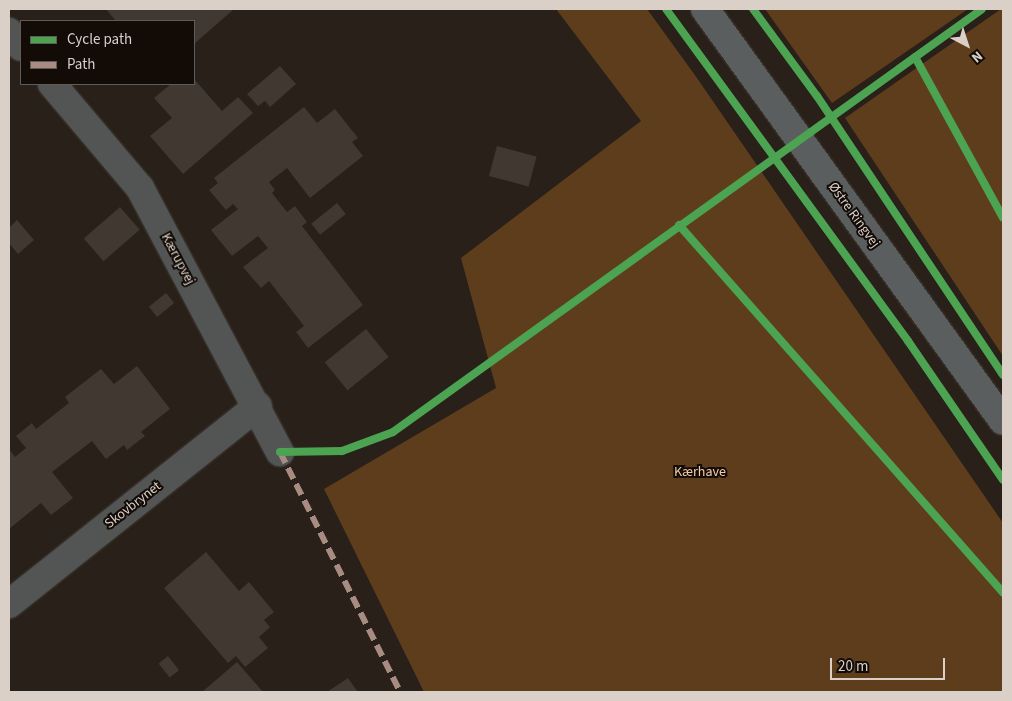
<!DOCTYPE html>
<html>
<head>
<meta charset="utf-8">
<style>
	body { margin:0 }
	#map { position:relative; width:1012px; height:701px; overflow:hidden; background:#282019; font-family:"Source Sans 3",sans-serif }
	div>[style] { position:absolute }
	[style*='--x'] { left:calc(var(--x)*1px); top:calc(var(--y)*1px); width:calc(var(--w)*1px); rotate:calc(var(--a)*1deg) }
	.green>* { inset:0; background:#5e3d1c }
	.building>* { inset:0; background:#413931; transform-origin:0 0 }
	.roads { filter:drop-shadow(0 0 1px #433c37) drop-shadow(0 0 1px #433c37) }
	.street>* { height:28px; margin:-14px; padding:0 14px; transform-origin:14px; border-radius:14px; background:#535454 }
	.primary>* { height:28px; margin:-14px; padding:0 14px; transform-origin:14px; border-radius:14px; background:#5b5e5f }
	.quiet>* { height:6px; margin-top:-3px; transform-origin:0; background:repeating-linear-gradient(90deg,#a88b81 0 12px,transparent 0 18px) }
	.cycleway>* { height:8px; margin:-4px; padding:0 4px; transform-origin:4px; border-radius:4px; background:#4ca352 }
	span { translate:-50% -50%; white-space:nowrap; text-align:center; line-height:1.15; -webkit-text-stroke:4px #120b06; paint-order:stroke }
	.street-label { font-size:14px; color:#dad0c8 }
	.park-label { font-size:14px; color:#f3cca9 }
	.frame { position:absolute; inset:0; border:10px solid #dad0c8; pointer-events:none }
	.legend { position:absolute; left:20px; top:20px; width:175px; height:65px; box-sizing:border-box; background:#120b06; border:1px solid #625a54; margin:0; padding:6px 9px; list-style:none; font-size:15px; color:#dad0c8 }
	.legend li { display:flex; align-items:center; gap:10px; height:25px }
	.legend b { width:25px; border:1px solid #625a54 }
	.north { position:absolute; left:942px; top:20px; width:50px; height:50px; -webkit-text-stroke:4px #120b06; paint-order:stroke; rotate:140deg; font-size:14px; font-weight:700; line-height:20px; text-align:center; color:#dad0c8 }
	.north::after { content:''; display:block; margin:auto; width:18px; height:22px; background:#dad0c8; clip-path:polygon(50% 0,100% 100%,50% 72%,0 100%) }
	.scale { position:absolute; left:830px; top:658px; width:115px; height:22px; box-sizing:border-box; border:2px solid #dad0c8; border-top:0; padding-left:6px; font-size:15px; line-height:18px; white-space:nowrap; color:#dad0c8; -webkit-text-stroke:4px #120b06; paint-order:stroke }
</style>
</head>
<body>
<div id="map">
	<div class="green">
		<div style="clip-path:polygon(556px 9px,647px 9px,697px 78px,1003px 523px,1003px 692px,424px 692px,324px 489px,496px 388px,461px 258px,641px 121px)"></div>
		<div style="clip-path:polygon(765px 9px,968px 9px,832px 103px)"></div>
		<div style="clip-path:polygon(1001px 9px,1003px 9px,1003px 356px,845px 118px)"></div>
	</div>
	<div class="building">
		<div style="clip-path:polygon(106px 9px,234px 9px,194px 44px,194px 21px,116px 21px)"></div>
		<div style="clip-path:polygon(280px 66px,296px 84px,270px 107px,265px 101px,258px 106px,247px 94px)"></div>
		<div style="clip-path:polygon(194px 79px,222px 111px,238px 97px,253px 113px,183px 174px,150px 136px,172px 118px,154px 98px,171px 84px,194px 84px)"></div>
		<div style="clip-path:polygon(304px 107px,317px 123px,335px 109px,358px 138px,352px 142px,363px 156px,310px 198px,287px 168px,269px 182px,275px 190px,272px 193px,287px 212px,295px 206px,307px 222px,302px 226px,363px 305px,308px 348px,296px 332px,304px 326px,269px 281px,261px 288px,243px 267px,268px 248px,258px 236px,232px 256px,211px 230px,238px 209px,233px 204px,226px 210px,209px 190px,218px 183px,214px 178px)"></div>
		<div style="left:497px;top:146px;width:41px;height:31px;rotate:15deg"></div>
		<div style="left:337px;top:203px;width:14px;height:33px;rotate:51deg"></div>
		<div style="left:120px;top:207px;width:30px;height:48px;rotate:49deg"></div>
		<div style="clip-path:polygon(17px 220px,34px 240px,18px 254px,9px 243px,9px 228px)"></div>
		<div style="left:166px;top:293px;width:13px;height:22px;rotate:51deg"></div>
		<div style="left:366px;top:329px;width:36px;height:53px;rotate:51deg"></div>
		<div style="clip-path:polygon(137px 366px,170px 409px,141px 432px,145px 436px,127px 450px,124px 445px,106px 459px,92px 441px,52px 472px,73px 498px,51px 515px,41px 503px,9px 529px,9px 449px,15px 457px,26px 448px,16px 436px,32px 423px,36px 429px,69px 403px,65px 397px,101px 369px,114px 384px)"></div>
		<div style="clip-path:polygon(206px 552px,239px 591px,249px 582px,274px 612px,264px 620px,270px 627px,259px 637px,268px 648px,245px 667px,236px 656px,228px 663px,164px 588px)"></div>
		<div style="left:168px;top:656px;width:18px;height:12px;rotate:52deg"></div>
		<div style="clip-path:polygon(237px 662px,263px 692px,202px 692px)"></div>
		<div style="clip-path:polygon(348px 678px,358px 692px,327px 692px)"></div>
	</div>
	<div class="roads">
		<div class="street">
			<div style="--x:9;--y:32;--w:19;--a:51"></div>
			<div style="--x:52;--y:84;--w:136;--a:49.8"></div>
			<div style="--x:140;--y:188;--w:299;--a:62.1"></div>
			<div style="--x:9;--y:604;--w:318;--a:-38.5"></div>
		</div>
		<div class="primary">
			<div style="--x:705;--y:9;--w:508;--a:54.12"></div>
		</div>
	</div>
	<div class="quiet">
		<div style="--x:280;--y:452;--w:268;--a:63.4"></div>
	</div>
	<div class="cycleway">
		<div style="--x:666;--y:9;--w:411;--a:53.9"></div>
		<div style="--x:908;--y:341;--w:168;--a:55.6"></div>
		<div style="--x:753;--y:9;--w:108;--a:53.7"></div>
		<div style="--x:817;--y:96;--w:335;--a:56.3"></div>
		<div style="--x:915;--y:57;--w:183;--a:61.3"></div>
		<div style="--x:679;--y:225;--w:490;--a:48.6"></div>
		<div style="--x:280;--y:452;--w:62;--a:-0.9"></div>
		<div style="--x:342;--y:451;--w:54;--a:-20.4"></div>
		<div style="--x:393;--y:432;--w:725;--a:-35.68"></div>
	</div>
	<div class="street-label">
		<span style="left:854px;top:215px;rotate:54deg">Østre Ringvej</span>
		<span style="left:178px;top:259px;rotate:62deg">Kærupvej</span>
		<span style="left:133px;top:505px;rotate:-38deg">Skovbrynet</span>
	</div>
	<div class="park-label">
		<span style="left:700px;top:472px">Kærhave</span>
	</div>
	<div class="frame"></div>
	<ul class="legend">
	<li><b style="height:6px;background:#4ca352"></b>Cycle path</li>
	<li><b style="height:6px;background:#a88b81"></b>Path</li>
	</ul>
	<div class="north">N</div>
	<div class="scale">20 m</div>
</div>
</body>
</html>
